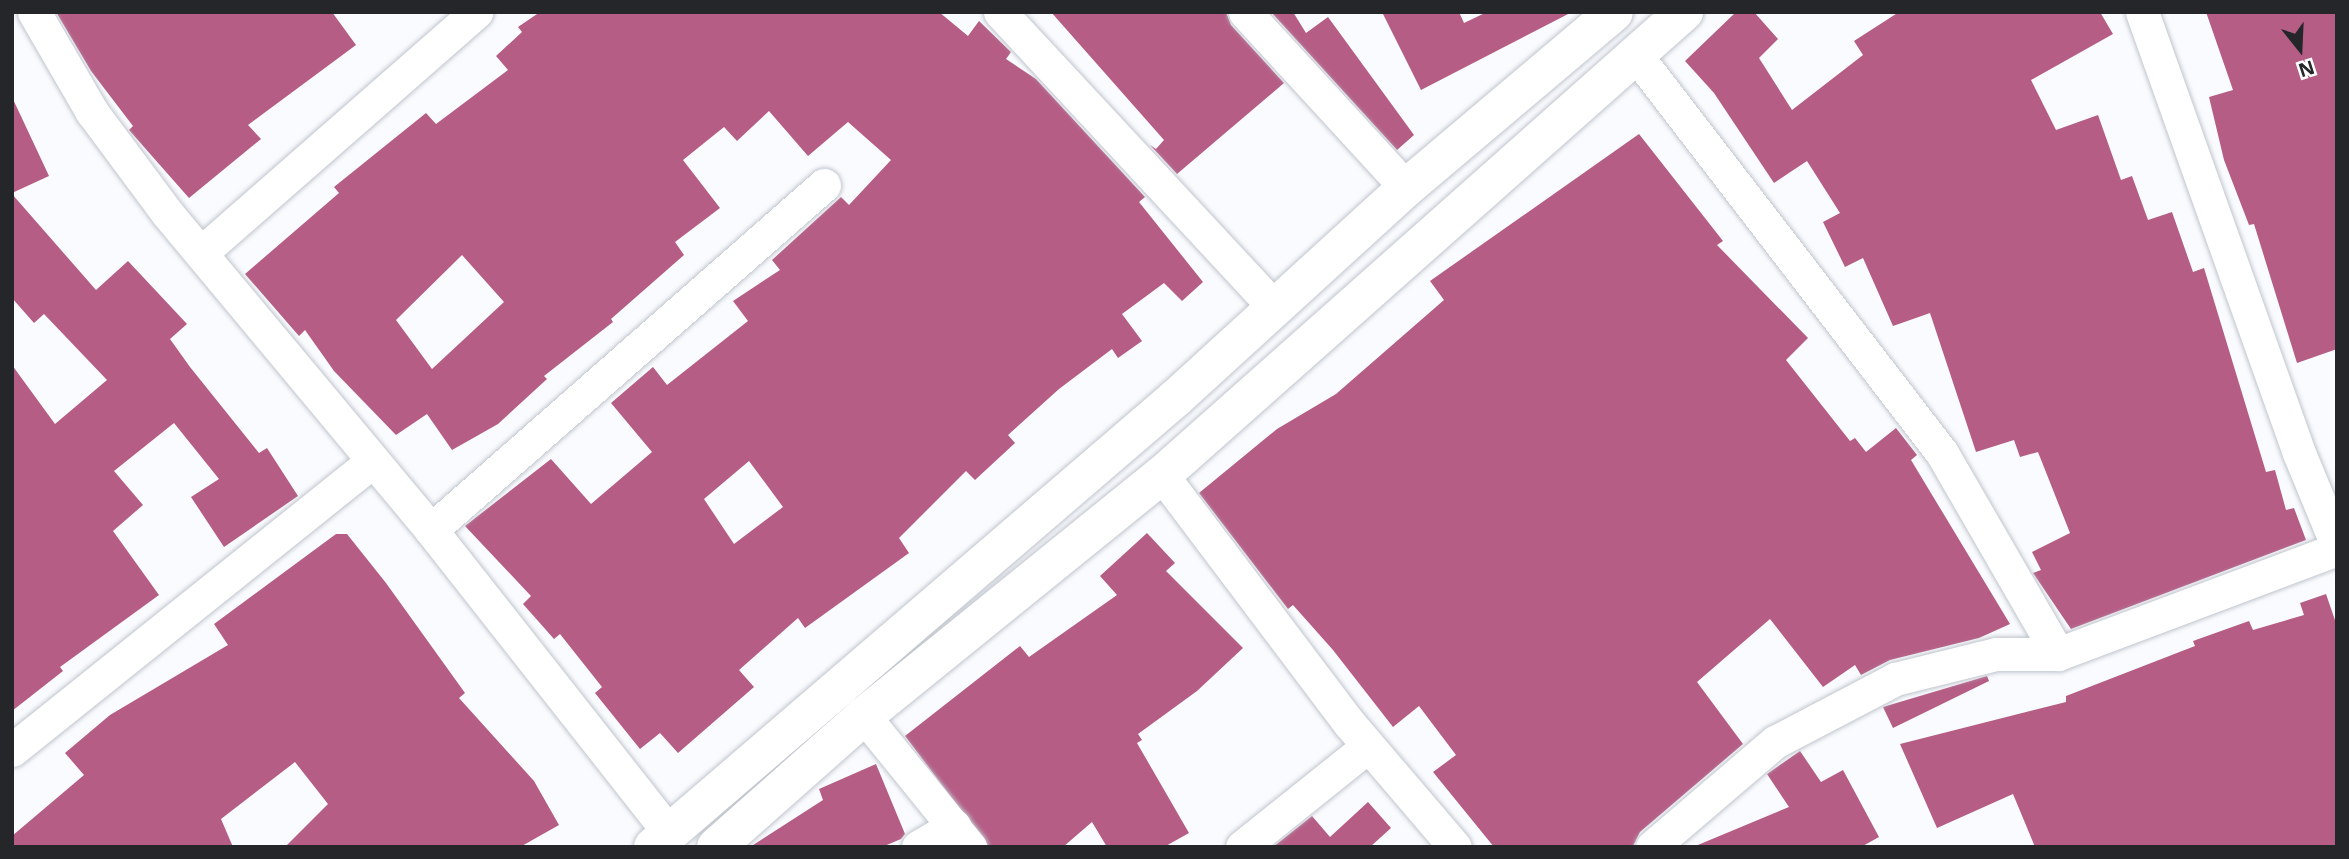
<!DOCTYPE html>
<html>
<head>
<meta charset="utf-8">
<style>
	body { margin:0 }
	#map { position:relative; width:2349px; height:859px; overflow:hidden; background:#f9fbfe; font-family:"Open Sans",sans-serif }
	div>[style] { position:absolute }
	[style*='--x'] { left:calc(var(--x)*1px); top:calc(var(--y)*1px); width:calc(var(--w)*1px); rotate:calc(var(--a)*1deg) }
	.building>* { inset:0; background:#b55d85 }
	.roads { filter:drop-shadow(0 0 2px #c0c5cd) drop-shadow(0 0 2px #c0c5cd) }
	.minor>* { height:33px; margin:-16.5px; padding:0 16.5px; transform-origin:16.5px; border-radius:16.5px; background:#fff }
	.tertiary>* { height:38px; margin:-19px; padding:0 19px; transform-origin:19px; border-radius:19px; background:#fff }
	span { translate:-50% -50%; white-space:nowrap; text-align:center; line-height:1.15; -webkit-text-stroke:7px #fff; paint-order:stroke }
	.frame { position:absolute; inset:0; border:14px solid #242629; pointer-events:none }
	.north { position:absolute; left:2265px; top:14px; width:70px; height:70px; -webkit-text-stroke:5px #fff; paint-order:stroke; rotate:162deg; font-size:19px; font-weight:700; line-height:28px; text-align:center; color:#242629 }
	.north::after { content:''; display:block; margin:auto; width:24px; height:32px; background:#242629; clip-path:polygon(50% 0,100% 100%,50% 72%,0 100%) }
</style>
</head>
<body>
<div id="map">
	<div class="building">
		<div style="clip-path:polygon(56px 12px,332px 12px,356px 45px,248px 125px,261px 139px,189px 198px,129px 130px,133px 126px,91px 71px)"></div>
		<div style="clip-path:polygon(evenodd,540px 12px,939px 12px,968px 36px,979px 21px,1011px 52px,1006px 59px,1036px 79px,1145px 197px,1139px 202px,1203px 282px,1182px 301px,1164px 283px,1122px 314px,1142px 341px,1118px 358px,1112px 349px,1059px 389px,1008px 435px,1015px 443px,975px 480px,966px 471px,899px 538px,909px 553px,805px 628px,798px 618px,739px 670px,754px 687px,678px 753px,660px 733px,640px 749px,595px 693px,602px 687px,560px 634px,554px 639px,523px 604px,531px 596px,465px 526px,551px 459px,591px 504px,652px 452px,611px 403px,653px 367px,667px 385px,748px 321px,733px 301px,780px 270px,772px 260px,841px 197px,849px 205px,891px 160px,848px 122px,808px 156px,769px 111px,737px 141px,724px 127px,683px 160px,720px 208px,675px 242px,684px 255px,611px 319px,613px 322px,544px 376px,547px 379px,498px 424px,452px 450px,427px 414px,396px 435px,334px 371px,305px 330px,299px 336px,245px 274px,339px 193px,334px 187px,426px 113px,436px 124px,508px 70px,496px 56px,522px 32px,518px 27px,540px 12px,462px 255px,504px 302px,432px 369px,396px 320px,462px 255px,540px 12px,749px 461px,783px 507px,734px 544px,704px 499px,749px 461px)"></div>
		<div style="clip-path:polygon(1051px 12px,1226px 12px,1231px 25px,1284px 83px,1177px 174px,1150px 145px,1156px 149px,1164px 140px)"></div>
		<div style="clip-path:polygon(1271px 12px,1293px 12px,1306px 33px,1328px 17px,1414px 135px,1397px 150px)"></div>
		<div style="clip-path:polygon(1382px 12px,1459px 12px,1464px 23px,1487px 12px,1572px 12px,1421px 90px)"></div>
		<div style="clip-path:polygon(1736px 12px,1754px 12px,1778px 39px,1759px 58px,1792px 110px,1863px 55px,1854px 41px,1899px 12px,2100px 12px,2113px 34px,2031px 80px,2056px 130px,2098px 115px,2121px 180px,2132px 176px,2148px 220px,2172px 212px,2193px 272px,2204px 268px,2266px 472px,2275px 470px,2286px 510px,2294px 508px,2306px 540px,2071px 629px,2033px 573px,2041px 570px,2032px 552px,2070px 533px,2038px 452px,2020px 457px,2014px 440px,1976px 452px,1930px 313px,1893px 326px,1863px 258px,1845px 267px,1823px 222px,1840px 213px,1807px 161px,1774px 183px,1714px 93px,1685px 61px)"></div>
		<div style="clip-path:polygon(2206px 12px,2337px 12px,2337px 349px,2297px 363px,2254px 224px,2249px 225px,2224px 160px,2209px 97px,2233px 90px)"></div>
		<div style="clip-path:polygon(12px 97px,49px 176px,12px 193px)"></div>
		<div style="clip-path:polygon(1639px 134px,1723px 241px,1717px 245px,1808px 338px,1786px 360px,1850px 441px,1855px 438px,1866px 452px,1896px 428px,1917px 455px,1911px 460px,2010px 624px,1979px 638px,1890px 660px,1861px 675px,1855px 665px,1823px 687px,1770px 619px,1697px 682px,1743px 744px,1640px 832px,1633px 846px,1494px 847px,1433px 772px,1456px 755px,1419px 706px,1393px 727px,1333px 650px,1293px 605px,1288px 609px,1278px 596px,1199px 493px,1277px 429px,1336px 394px,1444px 300px,1430px 281px)"></div>
		<div style="clip-path:polygon(12px 194px,96px 290px,128px 261px,187px 324px,170px 339px,190px 367px,259px 453px,267px 448px,298px 496px,224px 547px,191px 497px,219px 479px,174px 423px,114px 471px,143px 505px,113px 531px,159px 595px,60px 667px,63px 671px,12px 711px,12px 365px,55px 424px,107px 380px,44px 314px,34px 323px,12px 298px)"></div>
		<div style="clip-path:polygon(1147px 533px,1175px 563px,1166px 571px,1243px 648px,1197px 691px,1138px 734px,1142px 740px,1137px 743px,1189px 833px,1164px 847px,1107px 847px,1092px 822px,1063px 847px,989px 847px,905px 736px,1020px 646px,1029px 657px,1117px 595px,1100px 576px)"></div>
		<div style="clip-path:polygon(336px 534px,347px 534px,386px 583px,465px 693px,459px 698px,534px 781px,559px 825px,520px 847px,285px 847px,328px 804px,295px 762px,221px 819px,233px 847px,12px 847px,12px 836px,84px 775px,65px 753px,110px 715px,228px 645px,214px 624px)"></div>
		<div style="clip-path:polygon(2326px 594px,2337px 626px,2337px 847px,2035px 847px,2013px 794px,1937px 828px,1900px 744px,2066px 702px,2066px 696px,2195px 646px,2193px 641px,2249px 621px,2253px 630px,2304px 615px,2300px 603px)"></div>
		<div style="clip-path:polygon(1987px 676px,1989px 681px,1893px 728px,1883px 707px)"></div>
		<div style="clip-path:polygon(1800px 751px,1821px 782px,1843px 770px,1879px 837px,1861px 847px,1693px 847px,1789px 807px,1767px 774px)"></div>
		<div style="clip-path:polygon(876px 764px,905px 834px,901px 839px,882px 847px,750px 847px,823px 800px,819px 789px)"></div>
		<div style="clip-path:polygon(1368px 802px,1391px 828px,1370px 847px,1273px 847px,1312px 816px,1330px 837px)"></div>
	</div>
	<div class="roads">
		<div class="minor">
			<div style="--x:34;--y:12;--w:116;--a:59.9"></div>
			<div style="--x:92;--y:112;--w:126;--a:53.4"></div>
			<div style="--x:167;--y:213;--w:413;--a:50.2"></div>
			<div style="--x:431;--y:530;--w:385;--a:51.8"></div>
			<div style="--x:1000;--y:12;--w:404;--a:47.1"></div>
			<div style="--x:1245;--y:12;--w:239;--a:47.5"></div>
			<div style="--x:2142;--y:12;--w:468;--a:70.4"></div>
			<div style="--x:2299;--y:453;--w:100;--a:67.6"></div>
			<div style="--x:1636;--y:55;--w:502;--a:52.45"></div>
			<div style="--x:1942;--y:453;--w:232;--a:60"></div>
			<div style="--x:201;--y:253;--w:366;--a:-41.2"></div>
			<div style="--x:1162;--y:475;--w:311;--a:53"></div>
			<div style="--x:1349;--y:723;--w:163;--a:49.5"></div>
			<div style="--x:431;--y:530;--w:523;--a:-41.28"></div>
			<div style="--x:864;--y:716;--w:169;--a:51"></div>
			<div style="--x:12;--y:750;--w:462;--a:-38.7"></div>
			<div style="--x:918;--y:847;--w:42;--a:-30.3"></div>
			<div style="--x:1242;--y:847;--w:161;--a:-38.7"></div>
			<div style="--x:1652;--y:847;--w:162;--a:-40.5"></div>
			<div style="--x:1775;--y:742;--w:136;--a:-27.7"></div>
			<div style="--x:1895;--y:679;--w:104;--a:-13.9"></div>
			<div style="--x:1996;--y:654;--w:62;--a:0"></div>
			<div style="--x:2058;--y:654;--w:298;--a:-20.6"></div>
		</div>
		<div class="tertiary">
			<div style="--x:653;--y:847;--w:689;--a:-40.65"></div>
			<div style="--x:1176;--y:398;--w:311;--a:-42.4"></div>
			<div style="--x:1406;--y:188;--w:272;--a:-40.2"></div>
			<div style="--x:716;--y:847;--w:198;--a:-41.5"></div>
			<div style="--x:864;--y:716;--w:383;--a:-39"></div>
			<div style="--x:1162;--y:475;--w:698;--a:-41.57"></div>
		</div>
	</div>
	<div class="frame"></div>
	<div class="north">N</div>
</div>
</body>
</html>
